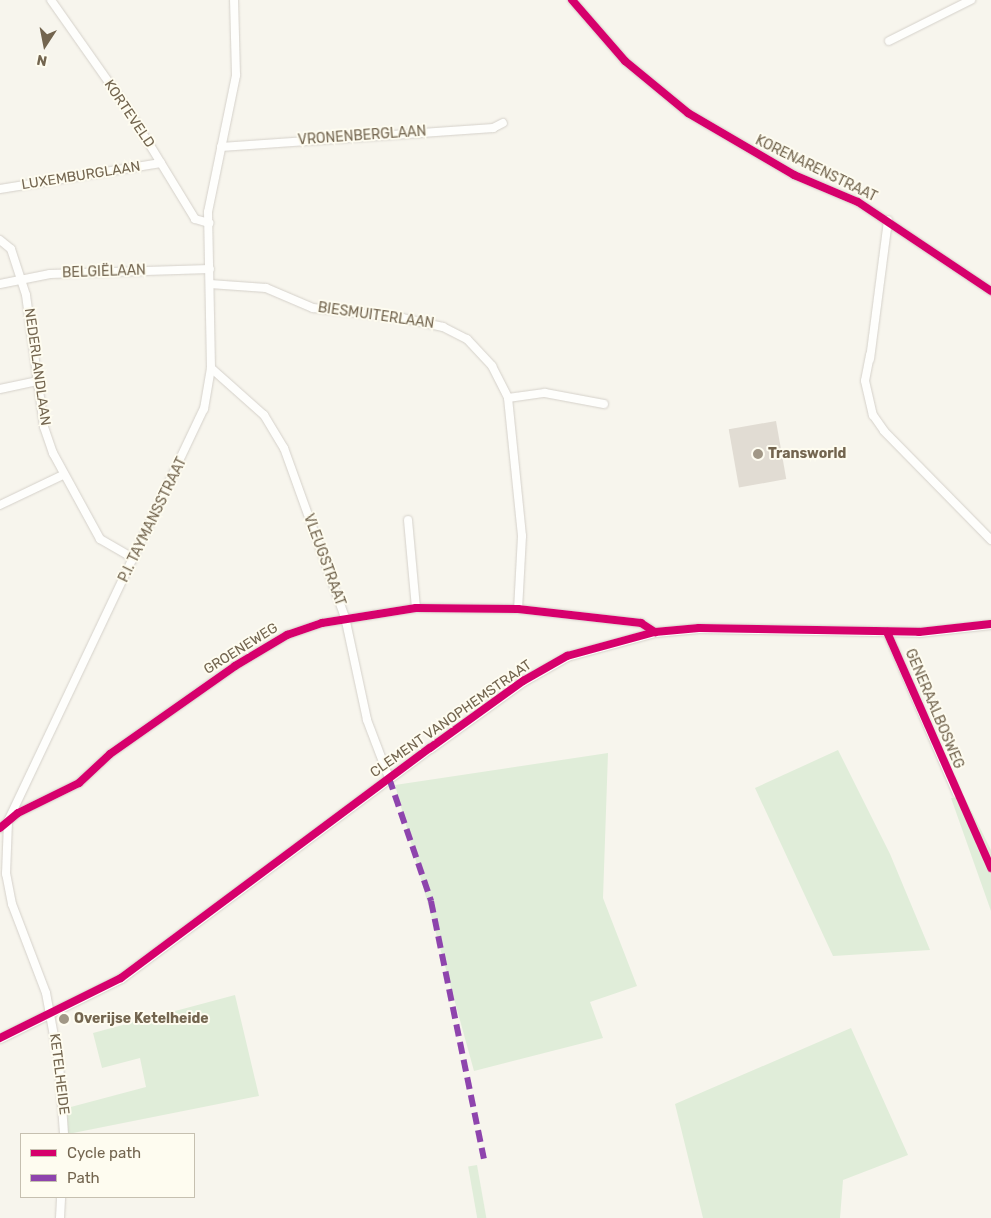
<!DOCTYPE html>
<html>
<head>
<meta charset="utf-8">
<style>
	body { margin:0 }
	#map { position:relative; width:991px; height:1218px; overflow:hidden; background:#f7f5ed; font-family:Rubik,sans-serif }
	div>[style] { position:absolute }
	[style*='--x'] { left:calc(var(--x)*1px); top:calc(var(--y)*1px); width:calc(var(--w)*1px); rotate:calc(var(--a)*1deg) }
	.green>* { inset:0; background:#e0edd9; transform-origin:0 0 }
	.building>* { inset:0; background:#e1dcd3; transform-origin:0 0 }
	.roads { filter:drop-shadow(0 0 1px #d5d1ca) drop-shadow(0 0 1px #d5d1ca) }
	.minor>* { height:8px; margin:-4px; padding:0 4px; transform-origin:4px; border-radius:4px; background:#fefefc }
	.tertiary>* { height:9px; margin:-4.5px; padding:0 4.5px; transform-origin:4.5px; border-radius:4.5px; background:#fefefc }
	.quiet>* { height:6px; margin-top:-3px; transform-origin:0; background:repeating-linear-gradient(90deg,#8e44ad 0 12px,transparent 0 18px) }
	.cycleway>* { height:8px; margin:-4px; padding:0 4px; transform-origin:4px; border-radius:4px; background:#d6006c }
	.dots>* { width:14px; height:14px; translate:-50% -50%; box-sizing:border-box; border:2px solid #fefcf0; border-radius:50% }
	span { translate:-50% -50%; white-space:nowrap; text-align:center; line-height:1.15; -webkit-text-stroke:4px #fefcf0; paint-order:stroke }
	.street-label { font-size:14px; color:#73654f }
	.poi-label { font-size:14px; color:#73654f; font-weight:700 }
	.left { translate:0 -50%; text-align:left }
	.legend { position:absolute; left:20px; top:1133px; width:175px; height:65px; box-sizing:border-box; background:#fefcf0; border:1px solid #c6c0b0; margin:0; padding:6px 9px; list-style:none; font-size:15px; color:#73654f }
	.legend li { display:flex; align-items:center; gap:10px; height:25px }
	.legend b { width:25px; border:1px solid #c6c0b0 }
	.north { position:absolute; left:20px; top:20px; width:50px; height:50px; -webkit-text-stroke:4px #fefcf0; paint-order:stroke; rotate:191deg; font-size:14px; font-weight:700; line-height:20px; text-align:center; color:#73654f }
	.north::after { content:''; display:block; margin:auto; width:18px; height:22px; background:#73654f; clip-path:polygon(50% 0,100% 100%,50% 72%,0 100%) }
</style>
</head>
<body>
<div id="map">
	<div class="green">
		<div style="clip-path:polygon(838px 750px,890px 854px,930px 950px,833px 956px,755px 788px)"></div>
		<div style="clip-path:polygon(608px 753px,603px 898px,637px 986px,590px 1002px,603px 1038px,474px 1071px,395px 785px)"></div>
		<div style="clip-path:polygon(964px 796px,991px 850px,991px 862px,961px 799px)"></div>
		<div style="clip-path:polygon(951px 798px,956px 798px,991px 873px,991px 911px)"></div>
		<div style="clip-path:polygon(235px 995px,259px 1096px,68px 1134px,67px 1108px,146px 1087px,140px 1058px,102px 1068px,93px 1033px)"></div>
		<div style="clip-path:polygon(851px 1028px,908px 1155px,843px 1180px,840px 1218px,703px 1218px,675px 1104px)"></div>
		<div style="left:477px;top:1165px;width:54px;height:9px;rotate:80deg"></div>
	</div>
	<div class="building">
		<div style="left:776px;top:421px;width:59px;height:48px;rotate:80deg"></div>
	</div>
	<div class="roads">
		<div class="minor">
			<div style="--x:51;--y:0;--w:139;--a:54.9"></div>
			<div style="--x:131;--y:114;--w:123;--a:58.6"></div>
			<div style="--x:195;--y:219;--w:15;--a:16"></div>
			<div style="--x:572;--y:0;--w:81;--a:49"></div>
			<div style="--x:625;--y:61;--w:82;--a:39.5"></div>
			<div style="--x:688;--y:113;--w:123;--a:30.3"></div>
			<div style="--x:794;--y:175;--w:69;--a:22.9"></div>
			<div style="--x:858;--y:202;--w:160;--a:33.8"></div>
			<div style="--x:889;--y:41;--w:92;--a:-26.6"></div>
			<div style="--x:221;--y:147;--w:273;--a:-4"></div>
			<div style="--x:493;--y:128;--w:11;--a:-27"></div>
			<div style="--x:0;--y:189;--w:163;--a:-9.2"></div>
			<div style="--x:0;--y:240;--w:14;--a:39"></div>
			<div style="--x:11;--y:249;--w:48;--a:71.9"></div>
			<div style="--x:26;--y:295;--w:133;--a:82.2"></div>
			<div style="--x:44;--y:427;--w:28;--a:71"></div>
			<div style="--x:53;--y:453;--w:98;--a:61.3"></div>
			<div style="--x:100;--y:539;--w:39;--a:30"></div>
			<div style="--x:0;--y:284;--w:51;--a:-11.3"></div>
			<div style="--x:50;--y:274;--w:160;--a:-1.8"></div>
			<div style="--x:210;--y:284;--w:56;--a:4.1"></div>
			<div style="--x:266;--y:288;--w:51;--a:23.1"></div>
			<div style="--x:313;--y:308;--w:90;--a:6.4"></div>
			<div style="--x:402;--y:318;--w:42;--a:12.4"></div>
			<div style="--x:443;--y:327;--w:27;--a:27"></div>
			<div style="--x:467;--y:339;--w:37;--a:47"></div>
			<div style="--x:492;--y:366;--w:36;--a:63"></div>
			<div style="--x:508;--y:398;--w:139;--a:84.2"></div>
			<div style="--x:522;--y:536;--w:73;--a:93.1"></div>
			<div style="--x:870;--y:355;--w:26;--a:101"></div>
			<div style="--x:865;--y:381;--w:35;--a:77"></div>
			<div style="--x:873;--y:415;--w:19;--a:55"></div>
			<div style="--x:884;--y:431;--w:153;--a:45.5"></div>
			<div style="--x:870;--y:359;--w:140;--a:-82.6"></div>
			<div style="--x:211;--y:368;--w:71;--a:41.6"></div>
			<div style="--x:264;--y:415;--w:39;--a:59"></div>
			<div style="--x:284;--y:448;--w:180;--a:70.2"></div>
			<div style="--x:345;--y:617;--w:105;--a:77.9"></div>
			<div style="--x:367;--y:720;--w:62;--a:69.2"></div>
			<div style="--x:0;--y:389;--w:39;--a:-12"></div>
			<div style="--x:508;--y:398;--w:37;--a:-8"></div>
			<div style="--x:545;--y:393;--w:60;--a:10.6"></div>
			<div style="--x:0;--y:505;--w:70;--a:-25.5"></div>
			<div style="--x:408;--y:520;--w:88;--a:84.8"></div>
			<div style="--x:887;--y:632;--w:176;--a:66.6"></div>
			<div style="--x:0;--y:828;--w:23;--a:-40"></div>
			<div style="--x:18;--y:813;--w:68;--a:-26.2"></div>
			<div style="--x:79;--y:783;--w:42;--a:-43.1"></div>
			<div style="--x:110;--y:754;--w:153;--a:-35.1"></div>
			<div style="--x:235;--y:666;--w:61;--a:-30.8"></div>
			<div style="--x:287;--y:635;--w:37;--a:-19"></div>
			<div style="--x:322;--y:623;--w:95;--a:-9.1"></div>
			<div style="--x:416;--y:608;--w:102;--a:0.6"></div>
			<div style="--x:518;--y:609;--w:124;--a:6.5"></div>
			<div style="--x:641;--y:623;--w:17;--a:33"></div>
			<div style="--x:64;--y:1134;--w:71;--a:-94"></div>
			<div style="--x:59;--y:1063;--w:71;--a:-100.5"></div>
			<div style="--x:46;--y:993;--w:95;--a:-110.9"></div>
			<div style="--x:12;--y:904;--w:31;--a:-101"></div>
			<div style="--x:6;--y:874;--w:53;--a:-87.8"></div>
			<div style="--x:8;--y:821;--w:456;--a:-64.6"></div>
			<div style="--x:204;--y:409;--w:42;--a:-80.3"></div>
			<div style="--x:211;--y:368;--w:156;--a:-91.1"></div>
			<div style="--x:208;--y:212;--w:140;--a:-78.4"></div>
			<div style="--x:236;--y:75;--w:75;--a:-91.5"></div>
			<div style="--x:60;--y:1218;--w:21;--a:-87"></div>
		</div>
		<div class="tertiary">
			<div style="--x:0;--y:1038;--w:135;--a:-26.4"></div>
			<div style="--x:121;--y:978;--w:385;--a:-36.7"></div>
			<div style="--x:430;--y:748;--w:115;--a:-35.8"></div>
			<div style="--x:523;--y:681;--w:51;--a:-29.6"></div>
			<div style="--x:567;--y:656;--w:91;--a:-15.3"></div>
			<div style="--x:655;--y:632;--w:44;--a:-5.2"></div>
			<div style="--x:699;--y:628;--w:220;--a:1"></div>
			<div style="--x:919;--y:632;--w:72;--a:-6.3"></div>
		</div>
	</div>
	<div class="quiet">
		<div style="--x:389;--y:778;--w:130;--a:71.1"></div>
		<div style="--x:431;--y:901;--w:263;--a:78.4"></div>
	</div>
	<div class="cycleway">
		<div style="--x:572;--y:0;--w:81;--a:49"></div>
		<div style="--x:625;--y:61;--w:82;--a:39.5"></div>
		<div style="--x:688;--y:113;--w:123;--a:30.3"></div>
		<div style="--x:794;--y:175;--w:69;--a:22.9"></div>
		<div style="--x:858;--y:202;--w:160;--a:33.8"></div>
		<div style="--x:887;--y:632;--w:258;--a:66.2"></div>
		<div style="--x:0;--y:828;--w:23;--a:-40"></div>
		<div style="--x:18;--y:813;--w:68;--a:-26.2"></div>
		<div style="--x:79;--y:783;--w:42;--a:-43.1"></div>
		<div style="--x:110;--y:754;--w:153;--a:-35.1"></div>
		<div style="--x:235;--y:666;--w:61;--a:-30.8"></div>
		<div style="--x:287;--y:635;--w:37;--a:-19"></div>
		<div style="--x:322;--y:623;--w:95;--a:-9.1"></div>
		<div style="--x:416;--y:608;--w:102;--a:0.6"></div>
		<div style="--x:518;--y:609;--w:124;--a:6.5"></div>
		<div style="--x:641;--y:623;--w:17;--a:33"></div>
		<div style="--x:0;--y:1038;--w:135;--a:-26.4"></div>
		<div style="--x:121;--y:978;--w:385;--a:-36.7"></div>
		<div style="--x:430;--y:748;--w:115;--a:-35.8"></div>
		<div style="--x:523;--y:681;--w:51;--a:-29.6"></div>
		<div style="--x:567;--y:656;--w:91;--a:-15.3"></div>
		<div style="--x:655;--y:632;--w:44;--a:-5.2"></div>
		<div style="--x:699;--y:628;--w:220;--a:1"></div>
		<div style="--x:919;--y:632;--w:72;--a:-6.3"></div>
	</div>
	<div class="dots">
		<div style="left:758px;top:454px;background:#a19786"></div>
		<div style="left:64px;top:1019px;background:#a19786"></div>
	</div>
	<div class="street-label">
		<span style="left:129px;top:114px;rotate:56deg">KORTEVELD</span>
		<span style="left:362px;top:136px;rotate:-4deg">VRONENBERGLAAN</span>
		<span style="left:816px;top:169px;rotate:26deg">KORENARENSTRAAT</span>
		<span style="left:81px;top:176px;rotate:-9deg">LUXEMBURGLAAN</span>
		<span style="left:104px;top:272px;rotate:-2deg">BELGIËLAAN</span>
		<span style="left:376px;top:316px;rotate:8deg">BIESMUITERLAAN</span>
		<span style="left:37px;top:367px;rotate:82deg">NEDERLANDLAAN</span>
		<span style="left:153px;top:520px;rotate:-64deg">P.I. TAYMANSSTRAAT</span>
		<span style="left:324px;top:560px;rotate:70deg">VLEUGSTRAAT</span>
		<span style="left:241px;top:649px;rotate:-32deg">GROENEWEG</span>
		<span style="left:934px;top:709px;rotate:67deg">GENERAALBOSWEG</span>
		<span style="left:451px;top:719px;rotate:-35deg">CLEMENT VANOPHEMSTRAAT</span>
		<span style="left:59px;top:1074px;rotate:83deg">KETELHEIDE</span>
	</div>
	<div class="poi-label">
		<span class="left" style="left:768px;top:454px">Transworld</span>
		<span class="left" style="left:74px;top:1019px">Overijse Ketelheide</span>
	</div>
	<ul class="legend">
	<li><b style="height:6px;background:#d6006c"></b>Cycle path</li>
	<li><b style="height:6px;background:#8e44ad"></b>Path</li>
	</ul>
	<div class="north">N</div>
</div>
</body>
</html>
